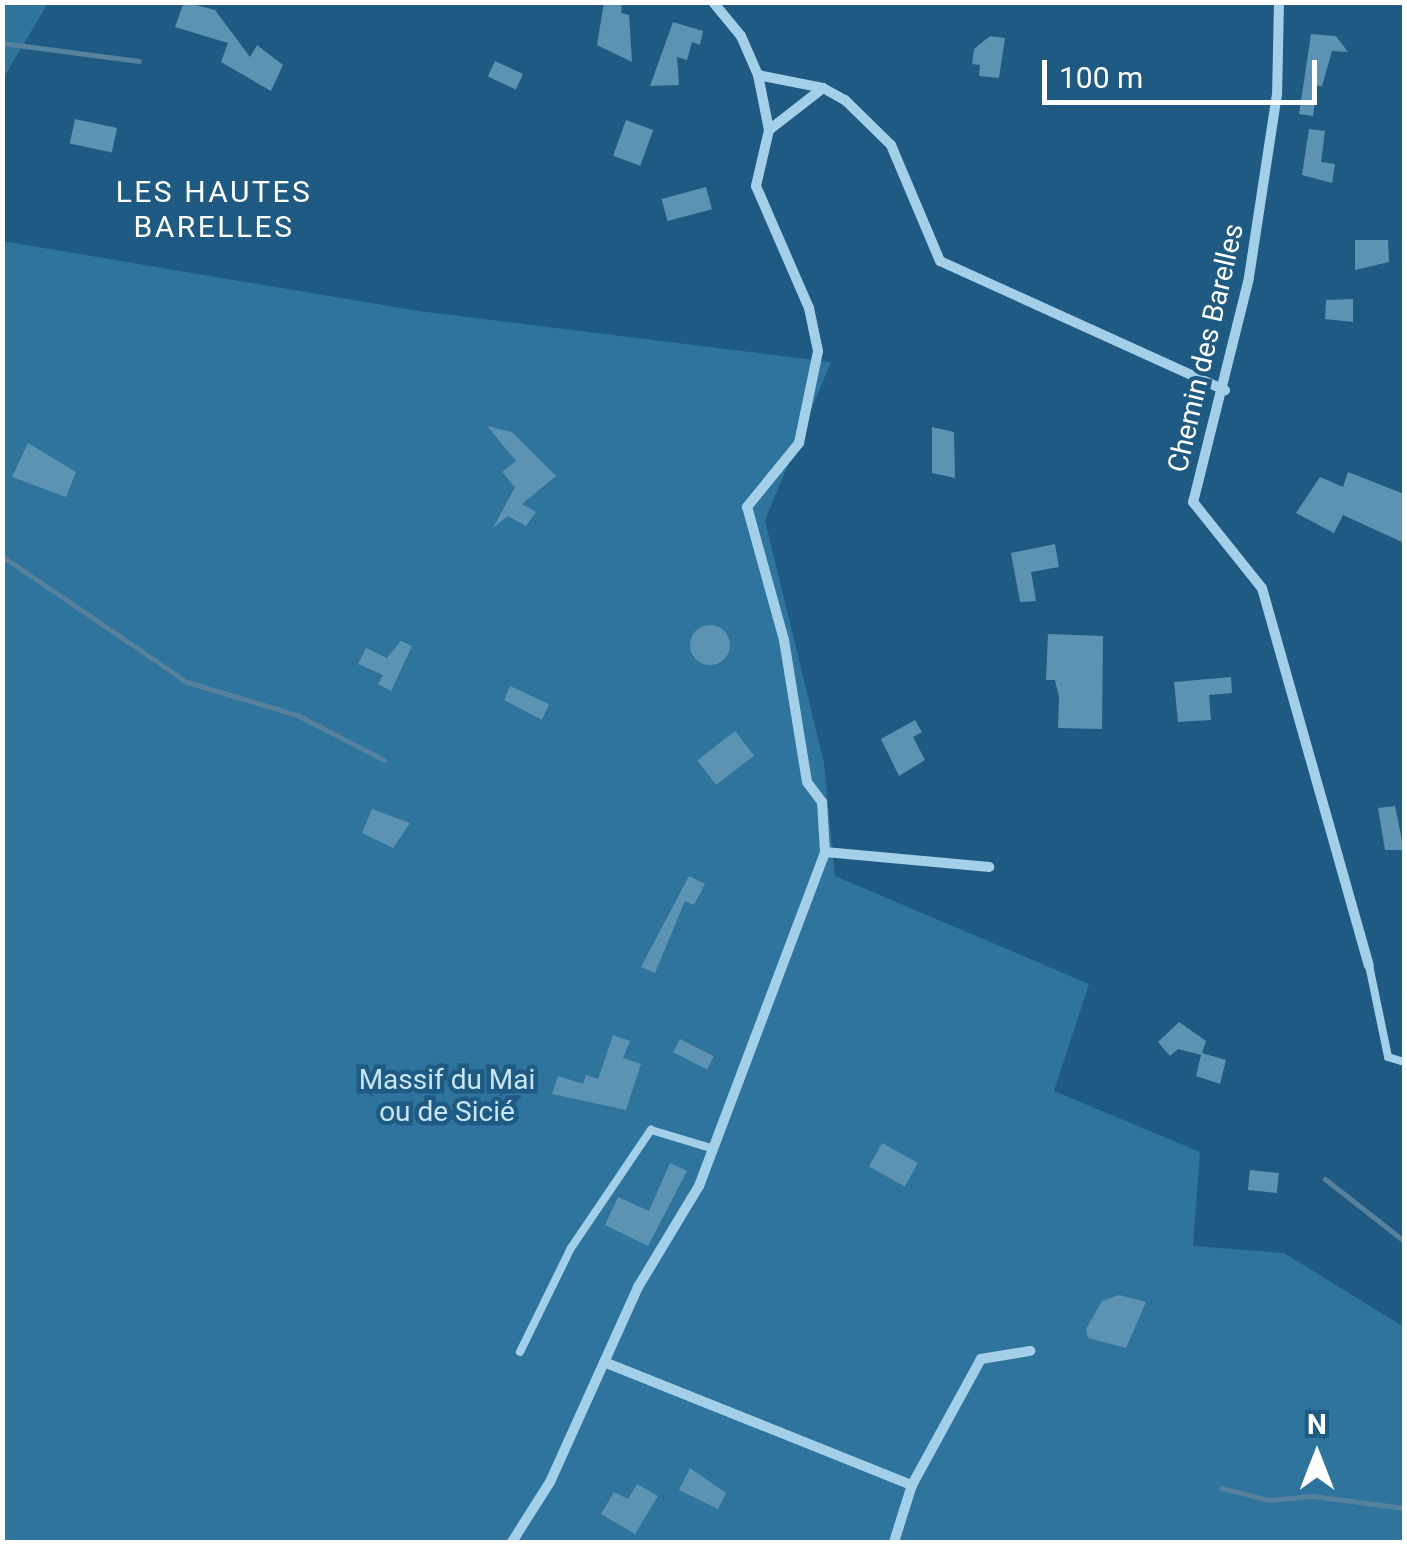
<!DOCTYPE html>
<html>
<head>
<meta charset="utf-8">
<style>
	body { margin:0 }
	#map { position:relative; width:1407px; height:1545px; overflow:hidden; background:#1e5a81; font-family:Roboto,sans-serif }
	div>[style] { position:absolute }
	[style*='--x'] { left:calc(var(--x)*1px); top:calc(var(--y)*1px); width:calc(var(--w)*1px); rotate:calc(var(--a)*1deg) }
	.green>* { inset:0; background:#2e749d }
	.stream>* { height:5px; margin:-2.5px; padding:0 2.5px; transform-origin:2.5px; border-radius:2.5px; background:#56829d }
	.building>* { inset:0; background:#5c93b3; transform-origin:0 0 }
	.round { border-radius:50% }
	.lane>* { height:8px; margin:-4px; padding:0 4px; transform-origin:4px; border-radius:4px; background:#a4cfe9 }
	.street>* { height:10px; margin:-5px; padding:0 5px; transform-origin:5px; border-radius:5px; background:#a4cfe9 }
	span { translate:-50% -50%; white-space:nowrap; text-align:center; line-height:1.15; -webkit-text-stroke:9px #1e5a81; paint-order:stroke }
	.street-label { font-size:28px; color:#fff }
	.park-label { font-size:28px; color:#c8e5f6 }
	.neighbourhood-label { font-size:30px; color:#fff; letter-spacing:2.5px }
	.frame { position:absolute; inset:0; border:5px solid #fff; pointer-events:none }
	.north { position:absolute; left:1267px; top:1405px; width:100px; height:100px; -webkit-text-stroke:8px #1e5a81; paint-order:stroke; rotate:0deg; font-size:28px; font-weight:700; line-height:40px; text-align:center; color:#fff }
	.north::after { content:''; display:block; margin:auto; width:35px; height:45px; background:#fff; clip-path:polygon(50% 0,100% 100%,50% 72%,0 100%) }
	.scale { position:absolute; left:1042px; top:60px; width:275px; height:45px; box-sizing:border-box; border:5px solid #fff; border-top:0; padding-left:12px; font-size:30px; line-height:35px; white-space:nowrap; color:#fff; -webkit-text-stroke:8px #1e5a81; paint-order:stroke }
</style>
</head>
<body>
<div id="map">
	<div class="green">
		<div style="clip-path:polygon(3px 2px,48px 3px,3px 79px,2px 3px)"></div>
		<div style="clip-path:polygon(2px 241px,419px 311px,831px 362px,765px 520px,824px 763px,835px 876px,1089px 984px,1054px 1091px,1200px 1152px,1193px 1246px,1284px 1253px,1404px 1327px,1404px 1542px,3px 1542px)"></div>
	</div>
	<div class="stream">
		<div style="--x:2;--y:43;--w:138;--a:7.5"></div>
		<div style="--x:2;--y:556;--w:224;--a:34.3"></div>
		<div style="--x:187;--y:682;--w:115;--a:16.7"></div>
		<div style="--x:297;--y:715;--w:98;--a:27.3"></div>
		<div style="--x:1325;--y:1179;--w:100;--a:38.1"></div>
		<div style="--x:1221;--y:1488;--w:49;--a:14"></div>
		<div style="--x:1269;--y:1500;--w:44;--a:-5.2"></div>
		<div style="--x:1313;--y:1496;--w:92;--a:7.5"></div>
	</div>
	<div class="building">
		<div style="clip-path:polygon(184px 2px,215px 10px,250px 57px,257px 45px,283px 65px,271px 91px,221px 62px,228px 43px,175px 27px)"></div>
		<div style="clip-path:polygon(604px 2px,622px 2px,621px 13px,629px 15px,632px 62px,597px 45px)"></div>
		<div style="clip-path:polygon(673px 22px,703px 31px,700px 45px,692px 42px,687px 60px,677px 57px,679px 85px,650px 86px)"></div>
		<div style="clip-path:polygon(1311px 34px,1336px 36px,1348px 52px,1332px 51px,1322px 86px,1310px 85px,1317px 87px,1313px 116px,1299px 114px)"></div>
		<div style="clip-path:polygon(990px 36px,1005px 38px,999px 78px,979px 76px,980px 65px,972px 64px,974px 49px)"></div>
		<div style="left:495px;top:61px;width:31px;height:17px;rotate:25deg"></div>
		<div style="left:75px;top:119px;width:43px;height:25px;rotate:12deg"></div>
		<div style="left:626px;top:120px;width:29px;height:38px;rotate:20deg"></div>
		<div style="clip-path:polygon(1309px 129px,1325px 131px,1321px 162px,1335px 164px,1332px 183px,1302px 175px)"></div>
		<div style="left:706px;top:187px;width:23px;height:46px;rotate:75deg"></div>
		<div style="clip-path:polygon(1355px 240px,1388px 240px,1389px 262px,1355px 270px)"></div>
		<div style="clip-path:polygon(1353px 299px,1353px 322px,1325px 319px,1326px 300px)"></div>
		<div style="clip-path:polygon(487px 426px,512px 432px,556px 476px,522px 504px,536px 512px,526px 526px,508px 516px,493px 528px,515px 487px,502px 472px,516px 461px)"></div>
		<div style="clip-path:polygon(932px 427px,954px 432px,955px 478px,932px 473px)"></div>
		<div style="clip-path:polygon(28px 443px,76px 472px,66px 497px,12px 477px)"></div>
		<div style="clip-path:polygon(1348px 472px,1404px 494px,1404px 543px,1343px 515px,1334px 533px,1296px 513px,1320px 477px,1343px 487px)"></div>
		<div style="clip-path:polygon(1055px 544px,1059px 567px,1031px 572px,1036px 601px,1020px 602px,1011px 553px)"></div>
		<div class="round" style="left:690px;top:625px;width:40px;height:40px"></div>
		<div style="clip-path:polygon(1048px 634px,1103px 636px,1102px 729px,1058px 728px,1059px 697px,1055px 680px,1046px 680px)"></div>
		<div style="clip-path:polygon(401px 641px,412px 646px,391px 691px,378px 684px,383px 675px,358px 664px,366px 648px,387px 658px)"></div>
		<div style="clip-path:polygon(1231px 677px,1232px 693px,1209px 695px,1211px 720px,1178px 722px,1174px 682px)"></div>
		<div style="clip-path:polygon(510px 686px,549px 704px,542px 720px,504px 700px)"></div>
		<div style="clip-path:polygon(915px 720px,922px 732px,913px 737px,925px 760px,899px 776px,881px 739px)"></div>
		<div style="left:735px;top:731px;width:31px;height:48px;rotate:52deg"></div>
		<div style="clip-path:polygon(1395px 806px,1404px 850px,1385px 850px,1378px 808px)"></div>
		<div style="clip-path:polygon(372px 809px,410px 823px,393px 848px,362px 833px)"></div>
		<div style="clip-path:polygon(689px 876px,705px 884px,694px 905px,685px 901px,655px 973px,641px 967px)"></div>
		<div style="clip-path:polygon(1179px 1022px,1206px 1041px,1202px 1053px,1226px 1060px,1220px 1084px,1196px 1076px,1201px 1055px,1178px 1049px,1170px 1056px,1158px 1042px)"></div>
		<div style="clip-path:polygon(613px 1035px,630px 1041px,623px 1058px,641px 1064px,626px 1110px,552px 1094px,558px 1076px,583px 1084px,586px 1075px,598px 1079px)"></div>
		<div style="left:680px;top:1039px;width:38px;height:15px;rotate:27deg"></div>
		<div style="left:882px;top:1143px;width:41px;height:27px;rotate:29deg"></div>
		<div style="clip-path:polygon(670px 1163px,687px 1171px,648px 1246px,605px 1225px,618px 1197px,649px 1211px)"></div>
		<div style="left:1250px;top:1170px;width:29px;height:20px;rotate:6deg"></div>
		<div style="clip-path:polygon(1119px 1295px,1146px 1302px,1126px 1348px,1088px 1338px,1086px 1329px,1102px 1301px)"></div>
		<div style="clip-path:polygon(690px 1468px,726px 1493px,718px 1509px,679px 1490px)"></div>
		<div style="clip-path:polygon(637px 1484px,658px 1496px,635px 1534px,601px 1514px,614px 1492px,628px 1499px)"></div>
	</div>
	<div class="lane">
		<div style="--x:1369;--y:965;--w:94;--a:78.3"></div>
		<div style="--x:1388;--y:1057;--w:17;--a:17"></div>
		<div style="--x:520;--y:1352;--w:116;--a:-63.9"></div>
		<div style="--x:571;--y:1248;--w:143;--a:-55.9"></div>
		<div style="--x:651;--y:1130;--w:63;--a:16.7"></div>
	</div>
	<div class="street">
		<div style="--x:713;--y:2;--w:44;--a:50.5"></div>
		<div style="--x:741;--y:36;--w:43;--a:66.4"></div>
		<div style="--x:1279;--y:2;--w:92;--a:91.2"></div>
		<div style="--x:1277;--y:94;--w:186;--a:98.7"></div>
		<div style="--x:1249;--y:278;--w:231;--a:104"></div>
		<div style="--x:1193;--y:502;--w:110;--a:51.3"></div>
		<div style="--x:1262;--y:588;--w:392;--a:74.2"></div>
		<div style="--x:823;--y:88;--w:68;--a:142.1"></div>
		<div style="--x:769;--y:130;--w:56;--a:-101.3"></div>
		<div style="--x:758;--y:75;--w:66;--a:11.3"></div>
		<div style="--x:823;--y:88;--w:25;--a:29"></div>
		<div style="--x:845;--y:100;--w:64;--a:44.4"></div>
		<div style="--x:891;--y:145;--w:126;--a:67.1"></div>
		<div style="--x:940;--y:261;--w:313;--a:24.4"></div>
		<div style="--x:825;--y:852;--w:165;--a:5.2"></div>
		<div style="--x:604;--y:1362;--w:332;--a:21.8"></div>
		<div style="--x:512;--y:1542;--w:71;--a:-57.7"></div>
		<div style="--x:550;--y:1482;--w:214;--a:-65.7"></div>
		<div style="--x:638;--y:1287;--w:118;--a:-58.9"></div>
		<div style="--x:699;--y:1186;--w:357;--a:-69.3"></div>
		<div style="--x:825;--y:852;--w:50;--a:-93.4"></div>
		<div style="--x:822;--y:802;--w:25;--a:-127"></div>
		<div style="--x:807;--y:782;--w:144;--a:-99.2"></div>
		<div style="--x:784;--y:640;--w:138;--a:-105.5"></div>
		<div style="--x:747;--y:507;--w:82;--a:-50.9"></div>
		<div style="--x:799;--y:443;--w:94;--a:-78.3"></div>
		<div style="--x:818;--y:351;--w:44;--a:-101.8"></div>
		<div style="--x:809;--y:308;--w:133;--a:-113.5"></div>
		<div style="--x:756;--y:186;--w:57;--a:-76.9"></div>
		<div style="--x:894;--y:1542;--w:60;--a:-72.5"></div>
		<div style="--x:912;--y:1485;--w:144;--a:-61.3"></div>
		<div style="--x:981;--y:1359;--w:50;--a:-9.3"></div>
	</div>
	<div class="street-label">
		<span style="left:1206px;top:348px;rotate:-77deg">Chemin des Barelles</span>
	</div>
	<div class="park-label">
		<span style="left:447px;top:1096px">Massif du Mai<br>ou de Sicié</span>
	</div>
	<div class="neighbourhood-label">
		<span style="left:214px;top:209px">LES HAUTES<br>BARELLES</span>
	</div>
	<div class="frame"></div>
	<div class="north">N</div>
	<div class="scale">100 m</div>
</div>
</body>
</html>
